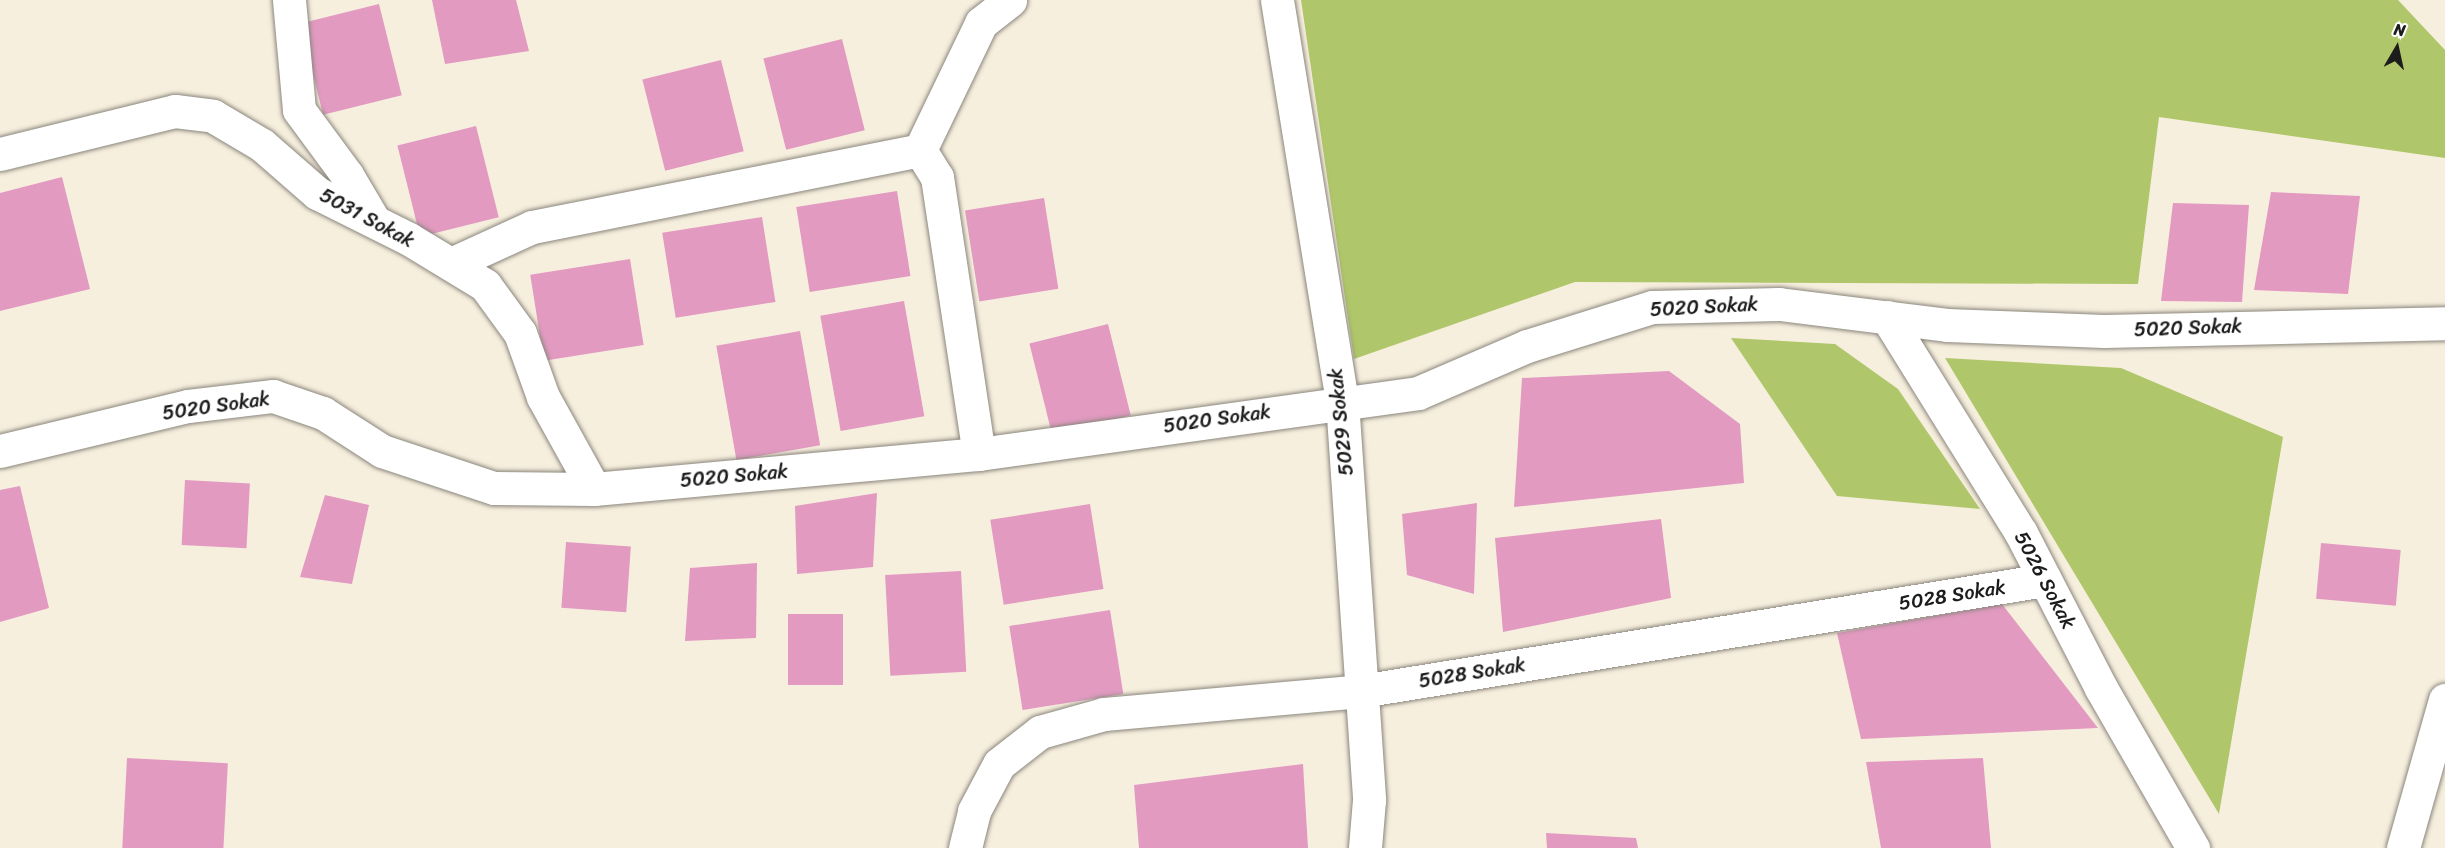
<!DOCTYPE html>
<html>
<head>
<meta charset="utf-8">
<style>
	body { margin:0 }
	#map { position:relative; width:2445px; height:848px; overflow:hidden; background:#f7efde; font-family:Sriracha,sans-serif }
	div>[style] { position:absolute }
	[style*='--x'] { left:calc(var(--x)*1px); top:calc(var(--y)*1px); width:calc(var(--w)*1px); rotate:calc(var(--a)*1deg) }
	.green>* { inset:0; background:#afc66a }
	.building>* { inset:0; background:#e29ac1; transform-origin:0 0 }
	.roads { filter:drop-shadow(0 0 2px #8a867d) drop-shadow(0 0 2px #8a867d) }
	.minor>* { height:33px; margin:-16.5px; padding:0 16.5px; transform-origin:16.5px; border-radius:16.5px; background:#fff }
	span { translate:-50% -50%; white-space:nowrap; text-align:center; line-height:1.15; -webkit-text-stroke:4.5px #fff; paint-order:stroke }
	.street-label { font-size:20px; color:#1c1c1c }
	.north { position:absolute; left:2367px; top:18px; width:60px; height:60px; -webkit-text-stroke:4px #fff; paint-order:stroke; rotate:9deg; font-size:16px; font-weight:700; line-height:24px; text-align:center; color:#1c1c1c }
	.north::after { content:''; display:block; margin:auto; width:21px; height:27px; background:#1c1c1c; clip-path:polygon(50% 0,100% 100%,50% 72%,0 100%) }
</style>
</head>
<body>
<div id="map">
	<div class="green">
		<div style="clip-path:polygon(1301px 0,2398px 0,2445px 50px,2445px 158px,2159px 117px,2138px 284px,1575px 282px,1354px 359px)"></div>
		<div style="clip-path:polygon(1731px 338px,1835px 344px,1898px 389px,1980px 509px,1837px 496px)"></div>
		<div style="clip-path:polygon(1945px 358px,2121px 368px,2283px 437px,2219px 814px)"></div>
	</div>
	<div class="building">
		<div style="clip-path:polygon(432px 0,516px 0,529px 51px,445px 64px)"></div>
		<div style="left:379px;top:4px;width:94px;height:81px;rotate:76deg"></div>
		<div style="left:842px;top:39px;width:94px;height:81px;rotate:76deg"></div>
		<div style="left:721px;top:60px;width:94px;height:81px;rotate:76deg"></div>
		<div style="left:476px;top:126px;width:94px;height:81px;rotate:76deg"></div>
		<div style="clip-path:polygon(62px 177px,90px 289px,0 311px,0 193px)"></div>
		<div style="left:897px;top:191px;width:86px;height:102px;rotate:81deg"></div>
		<div style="clip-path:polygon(2271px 192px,2360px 196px,2348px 294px,2254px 290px)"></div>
		<div style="left:1044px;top:198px;width:92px;height:80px;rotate:81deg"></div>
		<div style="clip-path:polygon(2173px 203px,2249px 205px,2242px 302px,2161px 301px)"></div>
		<div style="left:762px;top:217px;width:86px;height:101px;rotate:81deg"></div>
		<div style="left:630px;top:259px;width:87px;height:101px;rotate:81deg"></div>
		<div style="left:904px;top:301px;width:117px;height:85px;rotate:80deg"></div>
		<div style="left:1108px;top:324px;width:94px;height:81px;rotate:76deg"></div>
		<div style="left:800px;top:331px;width:116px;height:85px;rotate:80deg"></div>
		<div style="clip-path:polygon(1669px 371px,1740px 424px,1744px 483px,1514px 507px,1522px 378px)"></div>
		<div style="left:185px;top:480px;width:65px;height:65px;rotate:3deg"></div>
		<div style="clip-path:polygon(20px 486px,49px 608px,0 622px,0 490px)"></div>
		<div style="clip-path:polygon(877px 493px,873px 567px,797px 574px,795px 506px)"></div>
		<div style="clip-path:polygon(325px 495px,369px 505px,352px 584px,300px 577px)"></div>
		<div style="clip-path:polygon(1477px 503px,1474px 594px,1407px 575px,1402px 514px)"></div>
		<div style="left:1090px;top:504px;width:86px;height:101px;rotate:81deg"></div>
		<div style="clip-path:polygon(1661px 519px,1671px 598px,1503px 632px,1495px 538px)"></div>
		<div style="left:566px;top:542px;width:65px;height:66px;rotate:4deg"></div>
		<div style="left:2321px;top:543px;width:80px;height:56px;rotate:5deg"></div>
		<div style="clip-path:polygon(757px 563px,756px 638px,685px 641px,690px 568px)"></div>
		<div style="left:961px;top:571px;width:101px;height:76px;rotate:87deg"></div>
		<div style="clip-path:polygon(2002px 604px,2098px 728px,1861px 739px,1837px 633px)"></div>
		<div style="left:1110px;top:610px;width:85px;height:102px;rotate:81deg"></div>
		<div style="left:788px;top:614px;width:55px;height:71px"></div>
		<div style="left:127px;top:758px;width:101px;height:91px;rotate:3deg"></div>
		<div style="clip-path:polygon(1983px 758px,1991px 848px,1881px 848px,1866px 762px)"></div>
		<div style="clip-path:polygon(1303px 764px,1308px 848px,1139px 848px,1134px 785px)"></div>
		<div style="clip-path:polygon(1546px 833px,1636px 838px,1638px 848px,1547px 848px)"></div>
	</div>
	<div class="roads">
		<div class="minor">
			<div style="--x:289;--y:0;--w:110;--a:84.8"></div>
			<div style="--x:299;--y:110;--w:81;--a:53.6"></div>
			<div style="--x:347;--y:175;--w:53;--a:59.6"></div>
			<div style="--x:1277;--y:0;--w:406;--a:80.8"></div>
			<div style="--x:1342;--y:401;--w:400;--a:86.1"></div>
			<div style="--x:1369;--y:800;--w:48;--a:94.8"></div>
			<div style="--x:920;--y:150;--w:32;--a:58"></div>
			<div style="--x:937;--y:177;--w:280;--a:81.4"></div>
			<div style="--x:0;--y:154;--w:180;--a:-13.8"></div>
			<div style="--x:175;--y:111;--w:38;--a:7"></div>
			<div style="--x:213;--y:116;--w:57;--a:30.6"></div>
			<div style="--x:262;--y:145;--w:73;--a:41.1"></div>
			<div style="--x:317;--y:193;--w:103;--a:26.6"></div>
			<div style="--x:409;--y:239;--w:89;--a:31.2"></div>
			<div style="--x:485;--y:285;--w:59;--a:53.9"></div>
			<div style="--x:520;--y:333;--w:68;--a:70.2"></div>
			<div style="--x:543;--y:397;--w:105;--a:61"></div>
			<div style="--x:451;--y:264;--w:89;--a:-24.6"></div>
			<div style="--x:532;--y:227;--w:396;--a:-11.2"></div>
			<div style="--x:920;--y:150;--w:141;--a:-64.3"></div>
			<div style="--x:981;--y:23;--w:37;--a:-38"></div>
			<div style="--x:1887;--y:317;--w:254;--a:58.2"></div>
			<div style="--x:2021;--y:533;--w:174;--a:62.7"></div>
			<div style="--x:2101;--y:688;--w:185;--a:60.1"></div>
			<div style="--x:0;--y:451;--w:193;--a:-13.5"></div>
			<div style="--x:188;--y:406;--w:86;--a:-6.7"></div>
			<div style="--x:273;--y:396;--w:53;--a:18.8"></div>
			<div style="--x:323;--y:413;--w:70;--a:32.8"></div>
			<div style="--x:382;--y:451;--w:118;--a:18.3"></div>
			<div style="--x:494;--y:488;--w:100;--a:0.6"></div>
			<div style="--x:594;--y:489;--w:387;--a:-5.2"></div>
			<div style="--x:979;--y:454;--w:443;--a:-7.9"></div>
			<div style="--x:1418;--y:393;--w:119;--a:-23.3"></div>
			<div style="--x:1527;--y:346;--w:131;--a:-17.3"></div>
			<div style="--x:1652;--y:307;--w:127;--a:-1.4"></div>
			<div style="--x:1779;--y:304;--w:169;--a:7.1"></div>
			<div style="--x:1947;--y:325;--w:157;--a:2.2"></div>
			<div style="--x:2104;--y:331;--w:341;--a:-1.3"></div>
			<div style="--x:965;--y:848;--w:38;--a:-76"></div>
			<div style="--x:974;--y:811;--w:53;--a:-62"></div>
			<div style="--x:999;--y:764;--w:52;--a:-38"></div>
			<div style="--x:1040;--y:732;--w:66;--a:-15.7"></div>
			<div style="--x:1104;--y:714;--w:258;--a:-5.1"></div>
			<div style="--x:1361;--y:691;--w:693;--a:-9.22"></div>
			<div style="--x:2403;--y:848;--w:154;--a:-74.2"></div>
		</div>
	</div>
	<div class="street-label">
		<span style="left:367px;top:218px;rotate:28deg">5031 Sokak</span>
		<span style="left:1704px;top:307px;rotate:-3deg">5020 Sokak</span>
		<span style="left:2188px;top:328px;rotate:-2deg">5020 Sokak</span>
		<span style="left:216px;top:406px;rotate:-8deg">5020 Sokak</span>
		<span style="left:1217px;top:419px;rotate:-8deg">5020 Sokak</span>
		<span style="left:1341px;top:422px;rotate:-96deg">5029 Sokak</span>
		<span style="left:734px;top:476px;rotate:-5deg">5020 Sokak</span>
		<span style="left:2045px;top:580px;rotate:62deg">5026 Sokak</span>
		<span style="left:1952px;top:595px;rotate:-9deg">5028 Sokak</span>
		<span style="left:1472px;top:673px;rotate:-9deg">5028 Sokak</span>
	</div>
	<div class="north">N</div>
</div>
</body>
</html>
